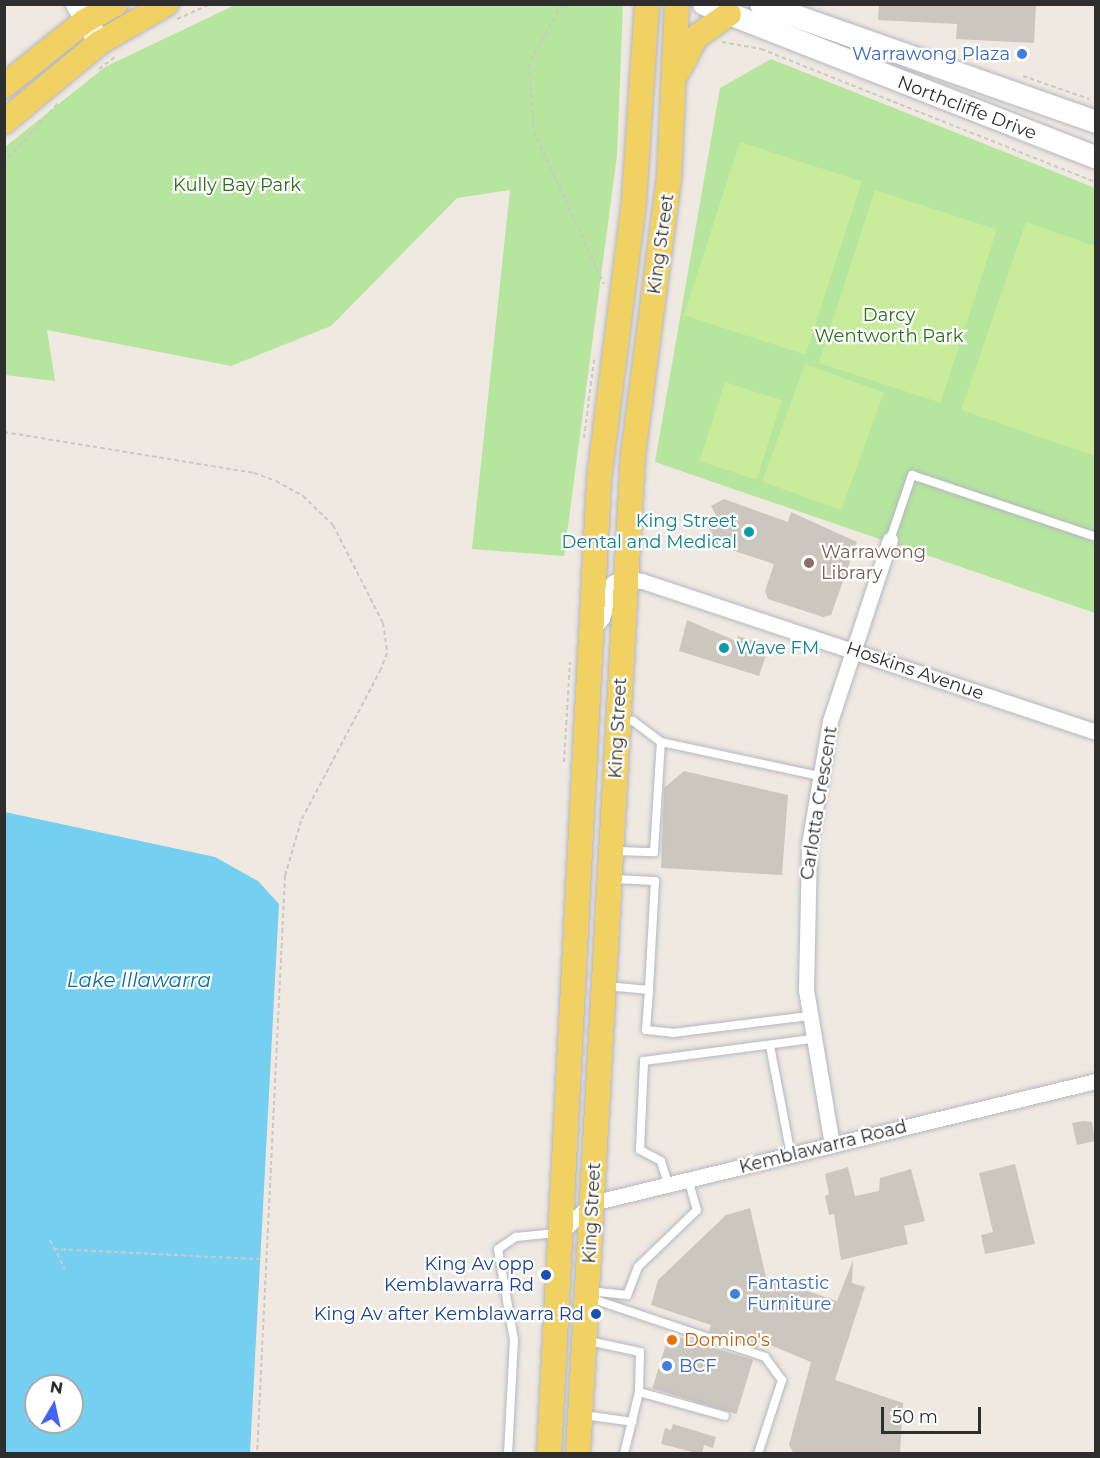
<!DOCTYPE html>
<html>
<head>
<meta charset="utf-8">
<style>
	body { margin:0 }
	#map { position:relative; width:1100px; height:1458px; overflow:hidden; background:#efe9e1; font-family:Montserrat,sans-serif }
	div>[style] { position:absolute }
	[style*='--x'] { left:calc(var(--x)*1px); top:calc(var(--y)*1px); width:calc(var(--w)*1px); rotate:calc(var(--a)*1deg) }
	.green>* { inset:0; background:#b6e59e }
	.pitch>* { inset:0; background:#c9ec9a; transform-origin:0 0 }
	.water>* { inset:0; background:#75cff0 }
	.building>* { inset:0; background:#cbc7bf; transform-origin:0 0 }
	.path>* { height:2px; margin-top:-1px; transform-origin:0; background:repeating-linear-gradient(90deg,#c9c9c9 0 4.5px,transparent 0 7.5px) }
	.roads { filter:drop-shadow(0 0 2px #b4b7c1) drop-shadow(0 0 2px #b4b7c1) }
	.lane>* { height:8px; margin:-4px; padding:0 4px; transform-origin:4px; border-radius:4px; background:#fff }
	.street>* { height:15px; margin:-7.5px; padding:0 7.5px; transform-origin:7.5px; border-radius:7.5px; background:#fff }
	.secondary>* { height:22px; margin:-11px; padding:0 11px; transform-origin:11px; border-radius:11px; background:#fff }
	.primary>* { height:24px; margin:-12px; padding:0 12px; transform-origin:12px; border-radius:12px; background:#f2d163 }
	.dots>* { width:16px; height:16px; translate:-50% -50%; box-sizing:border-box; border:3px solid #fff; border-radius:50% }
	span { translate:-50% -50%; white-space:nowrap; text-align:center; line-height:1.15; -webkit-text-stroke:4.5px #fff; paint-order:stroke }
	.shop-label { font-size:18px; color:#366cbe }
	.right { translate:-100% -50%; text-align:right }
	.left { translate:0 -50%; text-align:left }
	.street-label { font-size:18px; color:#2e2e2e }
	.park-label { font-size:18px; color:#2c6e1b }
	.culture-label { font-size:18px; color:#0d838f }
	.education-label { font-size:18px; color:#785e54 }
	.transit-label { font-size:18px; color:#164399 }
	.food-label { font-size:18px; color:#c56008 }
	.water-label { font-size:20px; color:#0d6fa3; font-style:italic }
	.frame { position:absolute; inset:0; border:6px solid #2e2e2e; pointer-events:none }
	.north { position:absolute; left:24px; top:1374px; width:60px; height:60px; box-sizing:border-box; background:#fff; border:2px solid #ababab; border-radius:50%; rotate:9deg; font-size:16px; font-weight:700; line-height:24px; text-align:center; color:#2e2e2e }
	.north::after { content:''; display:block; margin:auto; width:21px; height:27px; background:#4264fb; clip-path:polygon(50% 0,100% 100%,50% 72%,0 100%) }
	.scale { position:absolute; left:881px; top:1407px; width:100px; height:27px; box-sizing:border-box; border:3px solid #2e2e2e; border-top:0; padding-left:8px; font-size:18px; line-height:21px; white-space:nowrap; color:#2e2e2e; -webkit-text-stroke:4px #fff; paint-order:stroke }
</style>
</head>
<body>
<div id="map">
	<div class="green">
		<div style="clip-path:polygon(235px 5px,623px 5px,617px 155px,564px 556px,472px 549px,510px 190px,457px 198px,331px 326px,231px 366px,47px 330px,55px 381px,5px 375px,5px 147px,105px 67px)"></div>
		<div style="clip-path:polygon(771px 59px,1095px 188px,1095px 613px,655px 462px,720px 88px)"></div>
	</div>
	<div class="pitch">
		<div style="left:740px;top:142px;width:128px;height:182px;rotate:18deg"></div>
		<div style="left:875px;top:190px;width:128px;height:182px;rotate:18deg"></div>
		<div style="clip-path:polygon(1026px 222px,1095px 246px,1095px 456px,961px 410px)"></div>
		<div style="left:805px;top:364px;width:84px;height:125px;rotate:20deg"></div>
		<div style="left:725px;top:382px;width:60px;height:83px;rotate:18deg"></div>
	</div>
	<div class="water">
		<div style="clip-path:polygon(evenodd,5px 812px,215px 857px,258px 881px,279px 904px,250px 1453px,5px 1453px,5px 812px,36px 1386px,72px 1386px,72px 1422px,36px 1422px,36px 1386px)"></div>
	</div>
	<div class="building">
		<div style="clip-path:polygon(879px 4px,1036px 4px,1034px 43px,956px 39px,957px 24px,878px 20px)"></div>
		<div style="clip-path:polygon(724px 499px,788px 522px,791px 512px,857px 542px,831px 615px,823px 617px,768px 599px,765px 591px,774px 564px,710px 543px,713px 535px,707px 525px,718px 519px,711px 506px)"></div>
		<div style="clip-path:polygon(687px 620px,736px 641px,738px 636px,769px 646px,759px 676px,679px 651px)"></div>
		<div style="clip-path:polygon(684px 771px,788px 795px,782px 875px,661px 868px,664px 788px)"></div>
		<div style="clip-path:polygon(1083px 1121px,1092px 1122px,1095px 1141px,1077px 1145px,1072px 1123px)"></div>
		<div style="clip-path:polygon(1015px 1164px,1035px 1244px,985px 1254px,981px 1235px,993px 1232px,979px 1173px)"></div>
		<div style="clip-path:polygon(848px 1167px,855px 1196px,879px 1191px,880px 1178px,911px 1169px,925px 1221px,904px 1226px,908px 1244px,841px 1260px,834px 1214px,829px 1215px,825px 1196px,829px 1194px,825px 1174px)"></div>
		<div style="clip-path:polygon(750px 1208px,766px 1277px,837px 1301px,853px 1260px,852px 1283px,865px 1287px,835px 1380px,903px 1403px,900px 1454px,794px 1454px,789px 1445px,811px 1362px,760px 1341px,757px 1348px,709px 1332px,711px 1325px,651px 1305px,658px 1280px,726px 1215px)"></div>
		<div style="left:669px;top:1334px;width:88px;height:57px;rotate:17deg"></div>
		<div style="clip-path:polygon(673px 1424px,716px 1437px,713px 1448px,704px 1445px,702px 1454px,696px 1453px,661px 1444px,665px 1428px,671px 1430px)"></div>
	</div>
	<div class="path">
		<div style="--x:562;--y:4;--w:68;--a:118.8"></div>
		<div style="--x:529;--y:64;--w:68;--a:85.8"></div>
		<div style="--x:534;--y:132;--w:167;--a:65.3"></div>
		<div style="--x:177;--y:19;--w:36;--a:-24"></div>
		<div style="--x:722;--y:42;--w:40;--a:10"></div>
		<div style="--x:761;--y:49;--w:360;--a:21.7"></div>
		<div style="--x:99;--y:69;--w:21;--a:-37"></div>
		<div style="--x:1023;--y:76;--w:70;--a:19.2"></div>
		<div style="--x:4;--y:163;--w:81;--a:-48"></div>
		<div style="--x:4;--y:432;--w:253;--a:9.3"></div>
		<div style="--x:254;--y:473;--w:23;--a:20"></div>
		<div style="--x:276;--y:481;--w:31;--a:29"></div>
		<div style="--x:303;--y:496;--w:42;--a:44"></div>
		<div style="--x:333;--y:525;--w:110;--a:63"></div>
		<div style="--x:383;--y:623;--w:30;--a:82"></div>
		<div style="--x:387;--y:653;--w:17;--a:111"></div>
		<div style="--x:381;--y:669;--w:172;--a:117.8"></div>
		<div style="--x:301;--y:821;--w:57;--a:106.2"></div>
		<div style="--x:285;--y:876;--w:579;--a:92.77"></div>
		<div style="--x:584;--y:438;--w:79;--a:-82.7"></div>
		<div style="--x:564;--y:762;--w:100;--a:-86.6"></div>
		<div style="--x:50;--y:1240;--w:33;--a:63"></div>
		<div style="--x:54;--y:1249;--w:206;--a:2.8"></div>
	</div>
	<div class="roads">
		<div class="lane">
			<div style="--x:890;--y:540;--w:69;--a:-71.3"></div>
			<div style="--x:912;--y:475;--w:194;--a:18.6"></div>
			<div style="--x:620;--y:719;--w:13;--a:9"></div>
			<div style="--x:633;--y:721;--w:35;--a:37"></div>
			<div style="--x:616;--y:851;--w:38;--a:2"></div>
			<div style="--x:654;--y:852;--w:110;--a:-86.4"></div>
			<div style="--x:661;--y:742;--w:162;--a:12.1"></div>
			<div style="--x:614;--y:879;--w:41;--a:2.8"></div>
			<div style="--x:655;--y:881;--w:109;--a:93.2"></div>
			<div style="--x:606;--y:986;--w:43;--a:5.3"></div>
			<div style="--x:649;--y:990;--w:40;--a:94.3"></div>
			<div style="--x:646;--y:1030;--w:27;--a:6"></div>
			<div style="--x:673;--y:1033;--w:137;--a:-7.1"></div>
			<div style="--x:770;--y:1046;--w:111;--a:79.1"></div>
			<div style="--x:688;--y:1179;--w:32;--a:74"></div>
			<div style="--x:697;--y:1210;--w:82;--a:136"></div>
			<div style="--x:638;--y:1267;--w:30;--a:111"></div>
			<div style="--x:627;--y:1295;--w:27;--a:-174"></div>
			<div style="--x:600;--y:1292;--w:14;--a:159"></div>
			<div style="--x:587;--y:1297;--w:188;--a:18.6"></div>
			<div style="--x:765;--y:1357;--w:29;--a:54"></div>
			<div style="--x:782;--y:1380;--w:78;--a:108"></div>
			<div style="--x:668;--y:1184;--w:24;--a:-107"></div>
			<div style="--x:661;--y:1161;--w:24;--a:-152"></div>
			<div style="--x:640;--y:1150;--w:89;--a:-87.4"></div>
			<div style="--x:644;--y:1061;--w:169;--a:-7.5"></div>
			<div style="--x:589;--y:1341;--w:52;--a:12.2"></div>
			<div style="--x:640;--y:1352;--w:40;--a:91.4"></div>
			<div style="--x:584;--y:1415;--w:49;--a:8.1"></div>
			<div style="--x:508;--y:1454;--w:114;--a:-87"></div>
			<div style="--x:514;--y:1340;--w:92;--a:-100"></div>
			<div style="--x:498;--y:1249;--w:22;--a:-34"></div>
			<div style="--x:516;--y:1237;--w:40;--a:-5.7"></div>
			<div style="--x:624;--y:1454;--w:64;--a:-76.4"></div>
			<div style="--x:639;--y:1392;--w:89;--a:15.6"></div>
		</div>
		<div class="street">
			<div style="--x:594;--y:627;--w:12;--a:-48"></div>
			<div style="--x:602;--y:618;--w:37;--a:-73"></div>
			<div style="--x:613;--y:583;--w:11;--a:-27"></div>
			<div style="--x:623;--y:578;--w:19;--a:9"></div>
			<div style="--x:642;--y:581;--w:478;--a:18.4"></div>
			<div style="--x:832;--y:1145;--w:157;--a:-99.5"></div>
			<div style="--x:806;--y:990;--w:146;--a:-88.8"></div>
			<div style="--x:809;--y:844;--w:125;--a:-80.3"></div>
			<div style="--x:830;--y:721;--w:191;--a:-71.7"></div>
			<div style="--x:560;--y:1233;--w:44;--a:-43.2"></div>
			<div style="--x:592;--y:1203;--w:519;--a:-13.61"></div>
		</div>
		<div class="secondary">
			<div style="--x:77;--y:4;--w:38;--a:60"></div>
			<div style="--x:704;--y:4;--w:421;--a:21.4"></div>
			<div style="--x:761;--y:4;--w:355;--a:19.4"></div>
		</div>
		<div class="primary">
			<div style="--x:678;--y:71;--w:38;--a:-62"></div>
			<div style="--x:696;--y:37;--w:40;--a:-34.9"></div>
			<div style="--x:4;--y:86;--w:104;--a:-38.7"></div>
			<div style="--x:85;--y:21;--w:35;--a:-29"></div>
			<div style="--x:4;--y:122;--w:124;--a:-39.7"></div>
			<div style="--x:99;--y:43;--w:78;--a:-30.2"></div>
			<div style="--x:549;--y:1454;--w:976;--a:-87.06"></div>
			<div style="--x:599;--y:479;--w:281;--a:-82.8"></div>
			<div style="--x:634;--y:200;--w:196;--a:-86.2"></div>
			<div style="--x:578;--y:1454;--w:1001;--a:-86.85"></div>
			<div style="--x:633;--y:455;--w:278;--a:-82.6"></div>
			<div style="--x:669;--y:179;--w:175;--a:-87.4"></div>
		</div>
	</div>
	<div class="dots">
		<div style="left:1022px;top:54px;background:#3f7fe0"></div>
		<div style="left:749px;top:532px;background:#0f9aa8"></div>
		<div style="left:809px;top:563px;background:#8d6e63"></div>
		<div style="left:724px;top:648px;background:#0f9aa8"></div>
		<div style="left:546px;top:1275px;background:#1a4fb4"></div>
		<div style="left:735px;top:1294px;background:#3f7fe0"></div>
		<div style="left:596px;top:1314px;background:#1a4fb4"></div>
		<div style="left:672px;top:1340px;background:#e8710a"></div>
		<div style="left:667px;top:1366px;background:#3f7fe0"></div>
	</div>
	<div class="shop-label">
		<span class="right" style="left:1010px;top:54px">Warrawong Plaza</span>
		<span class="left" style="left:747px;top:1294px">Fantastic<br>Furniture</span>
		<span class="left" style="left:679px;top:1366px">BCF</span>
	</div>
	<div class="street-label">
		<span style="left:967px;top:108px;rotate:21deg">Northcliffe Drive</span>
		<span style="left:661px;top:244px;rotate:-82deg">King Street</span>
		<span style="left:915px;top:671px;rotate:19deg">Hoskins Avenue</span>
		<span style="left:618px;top:728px;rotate:-87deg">King Street</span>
		<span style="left:819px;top:803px;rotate:-81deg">Carlotta Crescent</span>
		<span style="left:823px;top:1147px;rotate:-14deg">Kemblawarra Road</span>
		<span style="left:592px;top:1213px;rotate:-87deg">King Street</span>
	</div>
	<div class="park-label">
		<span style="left:237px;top:185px">Kully Bay Park</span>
		<span style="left:889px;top:326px">Darcy<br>Wentworth Park</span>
	</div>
	<div class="culture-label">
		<span class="right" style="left:737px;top:532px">King Street<br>Dental and Medical</span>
		<span class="left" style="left:736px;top:648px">Wave FM</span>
	</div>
	<div class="education-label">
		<span class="left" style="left:821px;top:563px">Warrawong<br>Library</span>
	</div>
	<div class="transit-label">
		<span class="right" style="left:534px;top:1275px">King Av opp<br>Kemblawarra Rd</span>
		<span class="right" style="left:584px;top:1314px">King Av after Kemblawarra Rd</span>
	</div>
	<div class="food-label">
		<span class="left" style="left:684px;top:1340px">Domino's</span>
	</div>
	<div class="water-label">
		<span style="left:139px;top:980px">Lake Illawarra</span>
	</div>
	<div class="frame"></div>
	<div class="north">N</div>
	<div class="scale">50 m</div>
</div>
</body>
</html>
